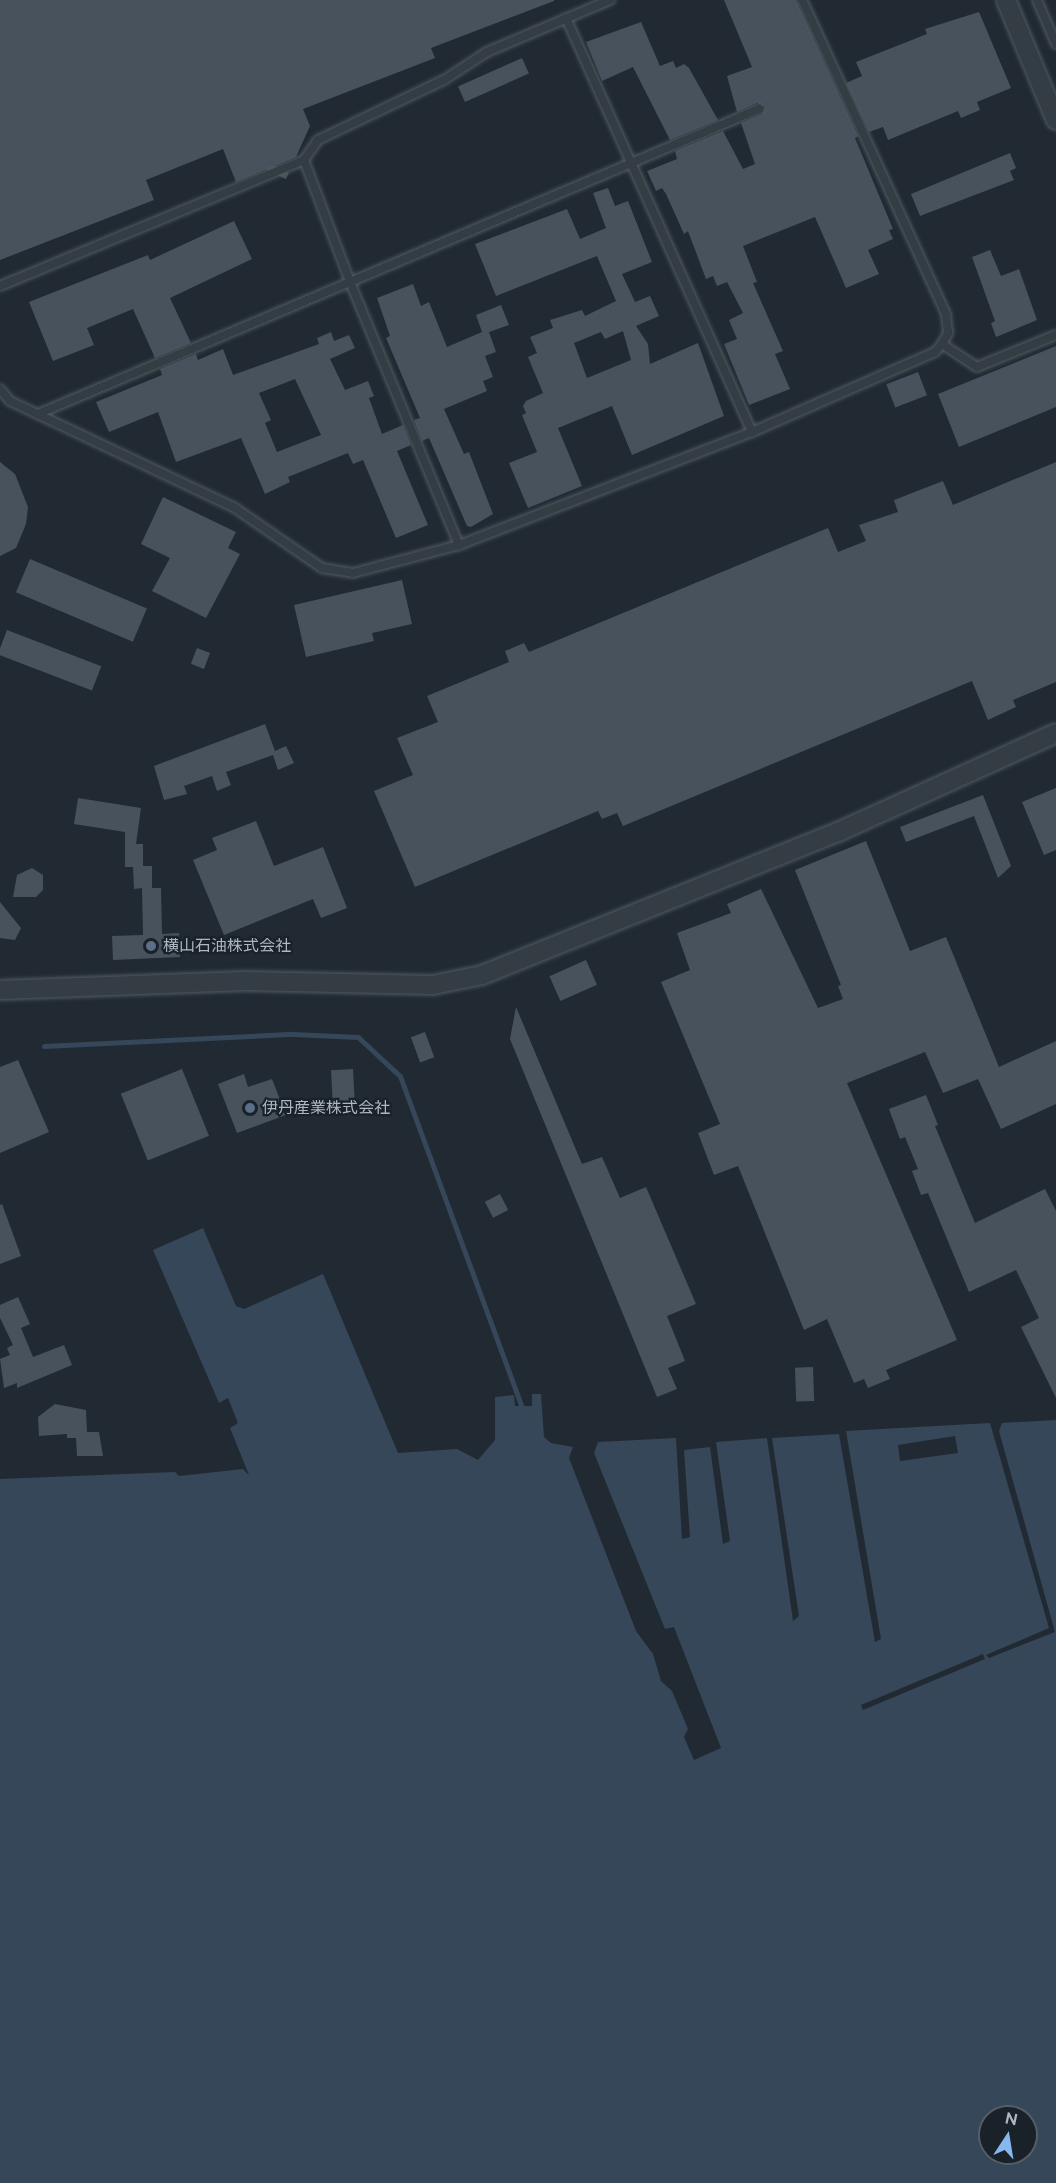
<!DOCTYPE html>
<html>
<head>
<meta charset="utf-8">
<style>
	body { margin:0 }
	#map { position:relative; width:1056px; height:2183px; overflow:hidden; background:#212a33; font-family:Raleway,"Noto Sans JP",sans-serif }
	div>[style] { position:absolute }
	[style*='--x'] { left:calc(var(--x)*1px); top:calc(var(--y)*1px); width:calc(var(--w)*1px); rotate:calc(var(--a)*1deg) }
	.water>* { inset:0; background:#354759 }
	.stream>* { height:5px; margin:-2.5px; padding:0 2.5px; transform-origin:2.5px; border-radius:2.5px; background:#354759 }
	.building>* { inset:0; background:#47525d; transform-origin:0 0 }
	.roads { filter:drop-shadow(0 0 2px #515a62) drop-shadow(0 0 2px #515a62) }
	.service>* { height:8px; margin:-4px; padding:0 4px; transform-origin:4px; border-radius:4px; background:#343c44 }
	.tertiary>* { height:18px; margin:-9px; padding:0 9px; transform-origin:9px; border-radius:9px; background:#343c44 }
	.dots>* { width:16px; height:16px; translate:-50% -50%; box-sizing:border-box; border:3px solid #192129; border-radius:50% }
	span { translate:-50% -50%; white-space:nowrap; text-align:center; line-height:1.15; -webkit-text-stroke:4.5px #192129; paint-order:stroke }
	.poi-label { font-size:16px; color:#aeb7c1 }
	.left { translate:0 -50%; text-align:left }
	.north { position:absolute; left:978px; top:2105px; width:60px; height:60px; box-sizing:border-box; background:#192129; border:2px solid #555d66; border-radius:50%; rotate:12deg; font-size:16px; font-weight:700; line-height:24px; text-align:center; color:#aeb7c1 }
	.north::after { content:''; display:block; margin:auto; width:21px; height:27px; background:#86b7ee; clip-path:polygon(50% 0,100% 100%,50% 72%,0 100%) }
</style>
</head>
<body>
<div id="map">
	<div class="water">
		<div style="clip-path:polygon(evenodd,203px 1228px,236px 1306px,244px 1309px,323px 1274px,398px 1453px,457px 1449px,478px 1460px,495px 1440px,495px 1397px,514px 1395px,515px 1406px,532px 1406px,532px 1394px,541px 1394px,544px 1437px,551px 1443px,573px 1447px,569px 1458px,636px 1631px,653px 1654px,661px 1681px,672px 1691px,688px 1729px,684px 1737px,694px 1760px,721px 1748px,674px 1627px,665px 1629px,594px 1453px,598px 1442px,676px 1438px,682px 1539px,690px 1537px,684px 1450px,710px 1447px,723px 1544px,730px 1541px,716px 1442px,767px 1438px,793px 1621px,799px 1616px,772px 1438px,839px 1434px,875px 1642px,881px 1639px,846px 1431px,990px 1423px,1049px 1628px,986px 1655px,989px 1658px,1055px 1632px,999px 1431px,1002px 1423px,1056px 1420px,1056px 2183px,0 2183px,0 1479px,175px 1472px,179px 1476px,243px 1469px,249px 1475px,230px 1428px,238px 1423px,228px 1398px,219px 1403px,153px 1250px,203px 1228px,955px 1436px,958px 1453px,900px 1461px,898px 1445px,955px 1436px,203px 1228px,983px 1654px,985px 1659px,863px 1710px,861px 1705px,983px 1654px,203px 1228px,990px 2117px,1026px 2117px,1026px 2153px,990px 2153px,990px 2117px)"></div>
	</div>
	<div class="stream">
		<div style="--x:44;--y:1046;--w:249;--a:-2.8"></div>
		<div style="--x:293;--y:1034;--w:65;--a:2.6"></div>
		<div style="--x:358;--y:1037;--w:57;--a:42.9"></div>
		<div style="--x:400;--y:1076;--w:356;--a:69.8"></div>
	</div>
	<div class="building">
		<div style="clip-path:polygon(0 0,554px 0,554px 1px,431px 48px,435px 58px,303px 109px,310px 126px,296px 157px,236px 182px,223px 149px,146px 180px,154px 200px,0 260px)"></div>
		<div style="clip-path:polygon(724px 0,796px 0,858px 136px,855px 138px,893px 229px,889px 230px,893px 239px,868px 250px,879px 274px,846px 288px,815px 217px,743px 246px,757px 282px,753px 283px,783px 351px,775px 354px,790px 389px,749px 405px,724px 344px,737px 339px,729px 320px,743px 313px,727px 282px,717px 286px,713px 276px,706px 279px,688px 231px,684px 234px,666px 194px,662px 188px,656px 191px,647px 171px,677px 159px,675px 151px,723px 131px,743px 169px,755px 164px,741px 123px,762px 114px,765px 107px,757px 103px,737px 112px,727px 76px,752px 67px)"></div>
		<div style="clip-path:polygon(979px 12px,1011px 88px,977px 102px,980px 110px,961px 118px,958px 111px,888px 140px,883px 127px,869px 132px,846px 83px,862px 76px,856px 62px,927px 34px,925px 29px)"></div>
		<div style="clip-path:polygon(641px 22px,660px 66px,673px 61px,676px 68px,684px 64px,689px 68px,718px 120px,670px 140px,633px 67px,602px 81px,586px 42px)"></div>
		<div style="left:522px;top:58px;width:17px;height:70px;rotate:66deg"></div>
		<div style="clip-path:polygon(1010px 153px,1016px 168px,1010px 171px,1014px 180px,920px 216px,911px 194px)"></div>
		<div style="left:289px;top:173px;width:7px;height:53px;rotate:117deg"></div>
		<div style="clip-path:polygon(evenodd,608px 188px,615px 206px,628px 201px,652px 262px,622px 274px,635px 302px,650px 296px,659px 316px,636px 326px,648px 344px,650px 364px,698px 343px,724px 416px,632px 455px,612px 406px,558px 428px,582px 486px,528px 508px,509px 463px,537px 452px,522px 415px,526px 413px,523px 406px,526px 401px,543px 393px,528px 357px,537px 353px,530px 337px,553px 328px,550px 320px,582px 310px,585px 316px,616px 301px,597px 256px,496px 296px,475px 244px,567px 209px,580px 239px,606px 228px,593px 193px,608px 188px,623px 331px,631px 360px,587px 378px,574px 343px,601px 332px,605px 339px,623px 331px)"></div>
		<div style="clip-path:polygon(234px 221px,252px 259px,170px 298px,191px 343px,155px 358px,133px 309px,87px 328px,94px 345px,53px 361px,29px 302px,148px 255px,150px 260px)"></div>
		<div style="clip-path:polygon(990px 250px,1001px 276px,1019px 269px,1037px 320px,996px 337px,991px 323px,995px 321px,972px 257px)"></div>
		<div style="clip-path:polygon(413px 284px,421px 306px,429px 302px,447px 347px,482px 332px,476px 315px,501px 305px,509px 325px,489px 332px,496px 352px,485px 356px,493px 377px,483px 381px,487px 391px,444px 409px,464px 454px,469px 452px,493px 514px,471px 527px,467px 526px,429px 438px,422px 441px,414px 420px,420px 418px,386px 338px,390px 336px,377px 298px)"></div>
		<div style="clip-path:polygon(evenodd,331px 332px,334px 341px,349px 335px,355px 348px,330px 359px,345px 390px,368px 381px,374px 396px,369px 398px,382px 434px,403px 425px,411px 445px,397px 451px,428px 525px,396px 538px,363px 460px,353px 464px,348px 453px,288px 477px,290px 482px,265px 494px,241px 438px,176px 462px,158px 412px,109px 432px,96px 402px,162px 375px,160px 369px,196px 354px,198px 360px,223px 349px,233px 375px,319px 344px,317px 338px,331px 332px,295px 379px,321px 435px,277px 452px,265px 423px,271px 420px,259px 393px,295px 379px)"></div>
		<div style="clip-path:polygon(1056px 346px,1056px 407px,959px 447px,938px 394px)"></div>
		<div style="left:918px;top:372px;width:25px;height:34px;rotate:69deg"></div>
		<div style="clip-path:polygon(0 462px,15px 474px,28px 507px,26px 524px,16px 548px,0 556px)"></div>
		<div style="clip-path:polygon(1056px 462px,1056px 682px,1013px 700px,1016px 707px,988px 720px,972px 681px,623px 826px,617px 813px,602px 819px,598px 811px,415px 887px,374px 791px,413px 775px,397px 738px,438px 722px,427px 696px,509px 662px,505px 651px,524px 643px,529px 652px,828px 528px,838px 552px,866px 541px,859px 525px,898px 512px,894px 500px,943px 481px,953px 505px)"></div>
		<div style="clip-path:polygon(163px 497px,236px 532px,228px 548px,240px 554px,206px 618px,152px 591px,170px 558px,141px 544px)"></div>
		<div style="left:30px;top:559px;width:127px;height:36px;rotate:23deg"></div>
		<div style="clip-path:polygon(402px 580px,412px 624px,372px 633px,374px 641px,306px 657px,294px 605px)"></div>
		<div style="left:7px;top:630px;width:101px;height:26px;rotate:21deg"></div>
		<div style="left:197px;top:648px;width:14px;height:17px;rotate:21deg"></div>
		<div style="clip-path:polygon(265px 724px,275px 751px,286px 746px,294px 763px,278px 770px,273px 755px,226px 772px,231px 785px,217px 791px,212px 776px,184px 786px,187px 794px,164px 800px,154px 766px)"></div>
		<div style="clip-path:polygon(1056px 788px,1056px 850px,1044px 855px,1022px 802px)"></div>
		<div style="clip-path:polygon(983px 795px,1011px 866px,998px 878px,974px 816px,906px 842px,900px 827px)"></div>
		<div style="clip-path:polygon(78px 798px,141px 808px,136px 844px,143px 844px,143px 866px,152px 866px,152px 888px,161px 888px,162px 934px,179px 933px,180px 957px,113px 960px,112px 936px,143px 935px,142px 888px,134px 889px,133px 867px,125px 867px,125px 832px,74px 824px)"></div>
		<div style="clip-path:polygon(256px 821px,274px 866px,323px 847px,347px 908px,321px 918px,313px 899px,224px 935px,193px 860px,217px 850px,212px 838px)"></div>
		<div style="clip-path:polygon(866px 841px,910px 951px,946px 937px,999px 1067px,1056px 1041px,1056px 1104px,1001px 1129px,978px 1079px,943px 1093px,925px 1052px,847px 1083px,957px 1340px,886px 1370px,890px 1379px,868px 1388px,864px 1379px,854px 1383px,827px 1319px,804px 1330px,738px 1166px,714px 1175px,698px 1133px,720px 1124px,661px 982px,690px 970px,677px 933px,731px 913px,727px 904px,761px 889px,818px 1008px,843px 999px,838px 986px,841px 985px,795px 870px)"></div>
		<div style="clip-path:polygon(32px 868px,43px 875px,43px 890px,36px 897px,13px 897px,17px 875px)"></div>
		<div style="clip-path:polygon(0 902px,21px 928px,15px 940px,0 938px)"></div>
		<div style="left:586px;top:960px;width:27px;height:40px;rotate:66deg"></div>
		<div style="clip-path:polygon(516px 1007px,582px 1164px,602px 1157px,620px 1198px,646px 1187px,696px 1304px,667px 1316px,685px 1361px,668px 1368px,677px 1389px,657px 1397px,510px 1039px)"></div>
		<div style="left:425px;top:1032px;width:27px;height:15px;rotate:70deg"></div>
		<div style="clip-path:polygon(18px 1060px,49px 1132px,0 1153px,0 1067px)"></div>
		<div style="left:182px;top:1069px;width:72px;height:66px;rotate:68deg"></div>
		<div style="left:353px;top:1069px;width:33px;height:22px;rotate:87deg"></div>
		<div style="clip-path:polygon(244px 1074px,248px 1087px,272px 1079px,286px 1115px,237px 1133px,218px 1084px)"></div>
		<div style="clip-path:polygon(926px 1095px,938px 1125px,935px 1126px,975px 1223px,1045px 1189px,1056px 1211px,1056px 1398px,1021px 1327px,1039px 1318px,1016px 1270px,969px 1292px,928px 1193px,921px 1195px,912px 1171px,918px 1169px,905px 1137px,900px 1139px,889px 1109px)"></div>
		<div style="left:500px;top:1194px;width:18px;height:17px;rotate:63deg"></div>
		<div style="clip-path:polygon(2px 1204px,21px 1256px,0 1264px,0 1205px)"></div>
		<div style="clip-path:polygon(18px 1297px,30px 1324px,21px 1328px,33px 1357px,64px 1345px,72px 1365px,17px 1388px,17px 1383px,4px 1388px,0 1359px,10px 1355px,7px 1348px,13px 1345px,0 1318px,0 1305px)"></div>
		<div style="left:813px;top:1367px;width:34px;height:18px;rotate:88deg"></div>
		<div style="clip-path:polygon(55px 1404px,86px 1410px,87px 1432px,99px 1432px,103px 1456px,77px 1456px,76px 1438px,67px 1438px,67px 1434px,39px 1436px,38px 1417px)"></div>
	</div>
	<div class="roads">
		<div class="service">
			<div style="--x:1037;--y:0;--w:48;--a:66.6"></div>
			<div style="--x:566;--y:18;--w:454;--a:65.8"></div>
			<div style="--x:304;--y:160;--w:130;--a:69.3"></div>
			<div style="--x:350;--y:282;--w:285;--a:67.5"></div>
			<div style="--x:459;--y:545;--w:314;--a:-21.1"></div>
			<div style="--x:752;--y:432;--w:200;--a:-23.6"></div>
			<div style="--x:935;--y:352;--w:11;--a:-49"></div>
			<div style="--x:942;--y:344;--w:13;--a:-61"></div>
			<div style="--x:948;--y:333;--w:19;--a:-96"></div>
			<div style="--x:946;--y:314;--w:345;--a:-114.6"></div>
			<div style="--x:0;--y:286;--w:329;--a:-22.5"></div>
			<div style="--x:304;--y:160;--w:24;--a:-55"></div>
			<div style="--x:318;--y:140;--w:140;--a:-25.5"></div>
			<div style="--x:444;--y:80;--w:51;--a:-33.1"></div>
			<div style="--x:487;--y:52;--w:134;--a:-22.9"></div>
			<div style="--x:942;--y:344;--w:42;--a:33.3"></div>
			<div style="--x:977;--y:367;--w:85;--a:-22.1"></div>
			<div style="--x:0;--y:389;--w:16;--a:50"></div>
			<div style="--x:10;--y:401;--w:249;--a:25.4"></div>
			<div style="--x:235;--y:508;--w:106;--a:34.6"></div>
			<div style="--x:322;--y:568;--w:31;--a:9"></div>
			<div style="--x:353;--y:573;--w:110;--a:-14.8"></div>
			<div style="--x:38;--y:414;--w:783;--a:-22.93"></div>
		</div>
		<div class="tertiary">
			<div style="--x:1006;--y:0;--w:130;--a:67.4"></div>
			<div style="--x:0;--y:990;--w:245;--a:-2.1"></div>
			<div style="--x:245;--y:981;--w:188;--a:1.2"></div>
			<div style="--x:433;--y:985;--w:50;--a:-11.5"></div>
			<div style="--x:482;--y:975;--w:384;--a:-21.9"></div>
			<div style="--x:838;--y:832;--w:239;--a:-24.4"></div>
		</div>
	</div>
	<div class="dots">
		<div style="left:151px;top:946px;background:#5c6f8a"></div>
		<div style="left:250px;top:1108px;background:#5c6f8a"></div>
	</div>
	<div class="poi-label">
		<span class="left" style="left:163px;top:946px">横山石油株式会社</span>
		<span class="left" style="left:262px;top:1108px">伊丹産業株式会社</span>
	</div>
	<div class="north">N</div>
</div>
</body>
</html>
